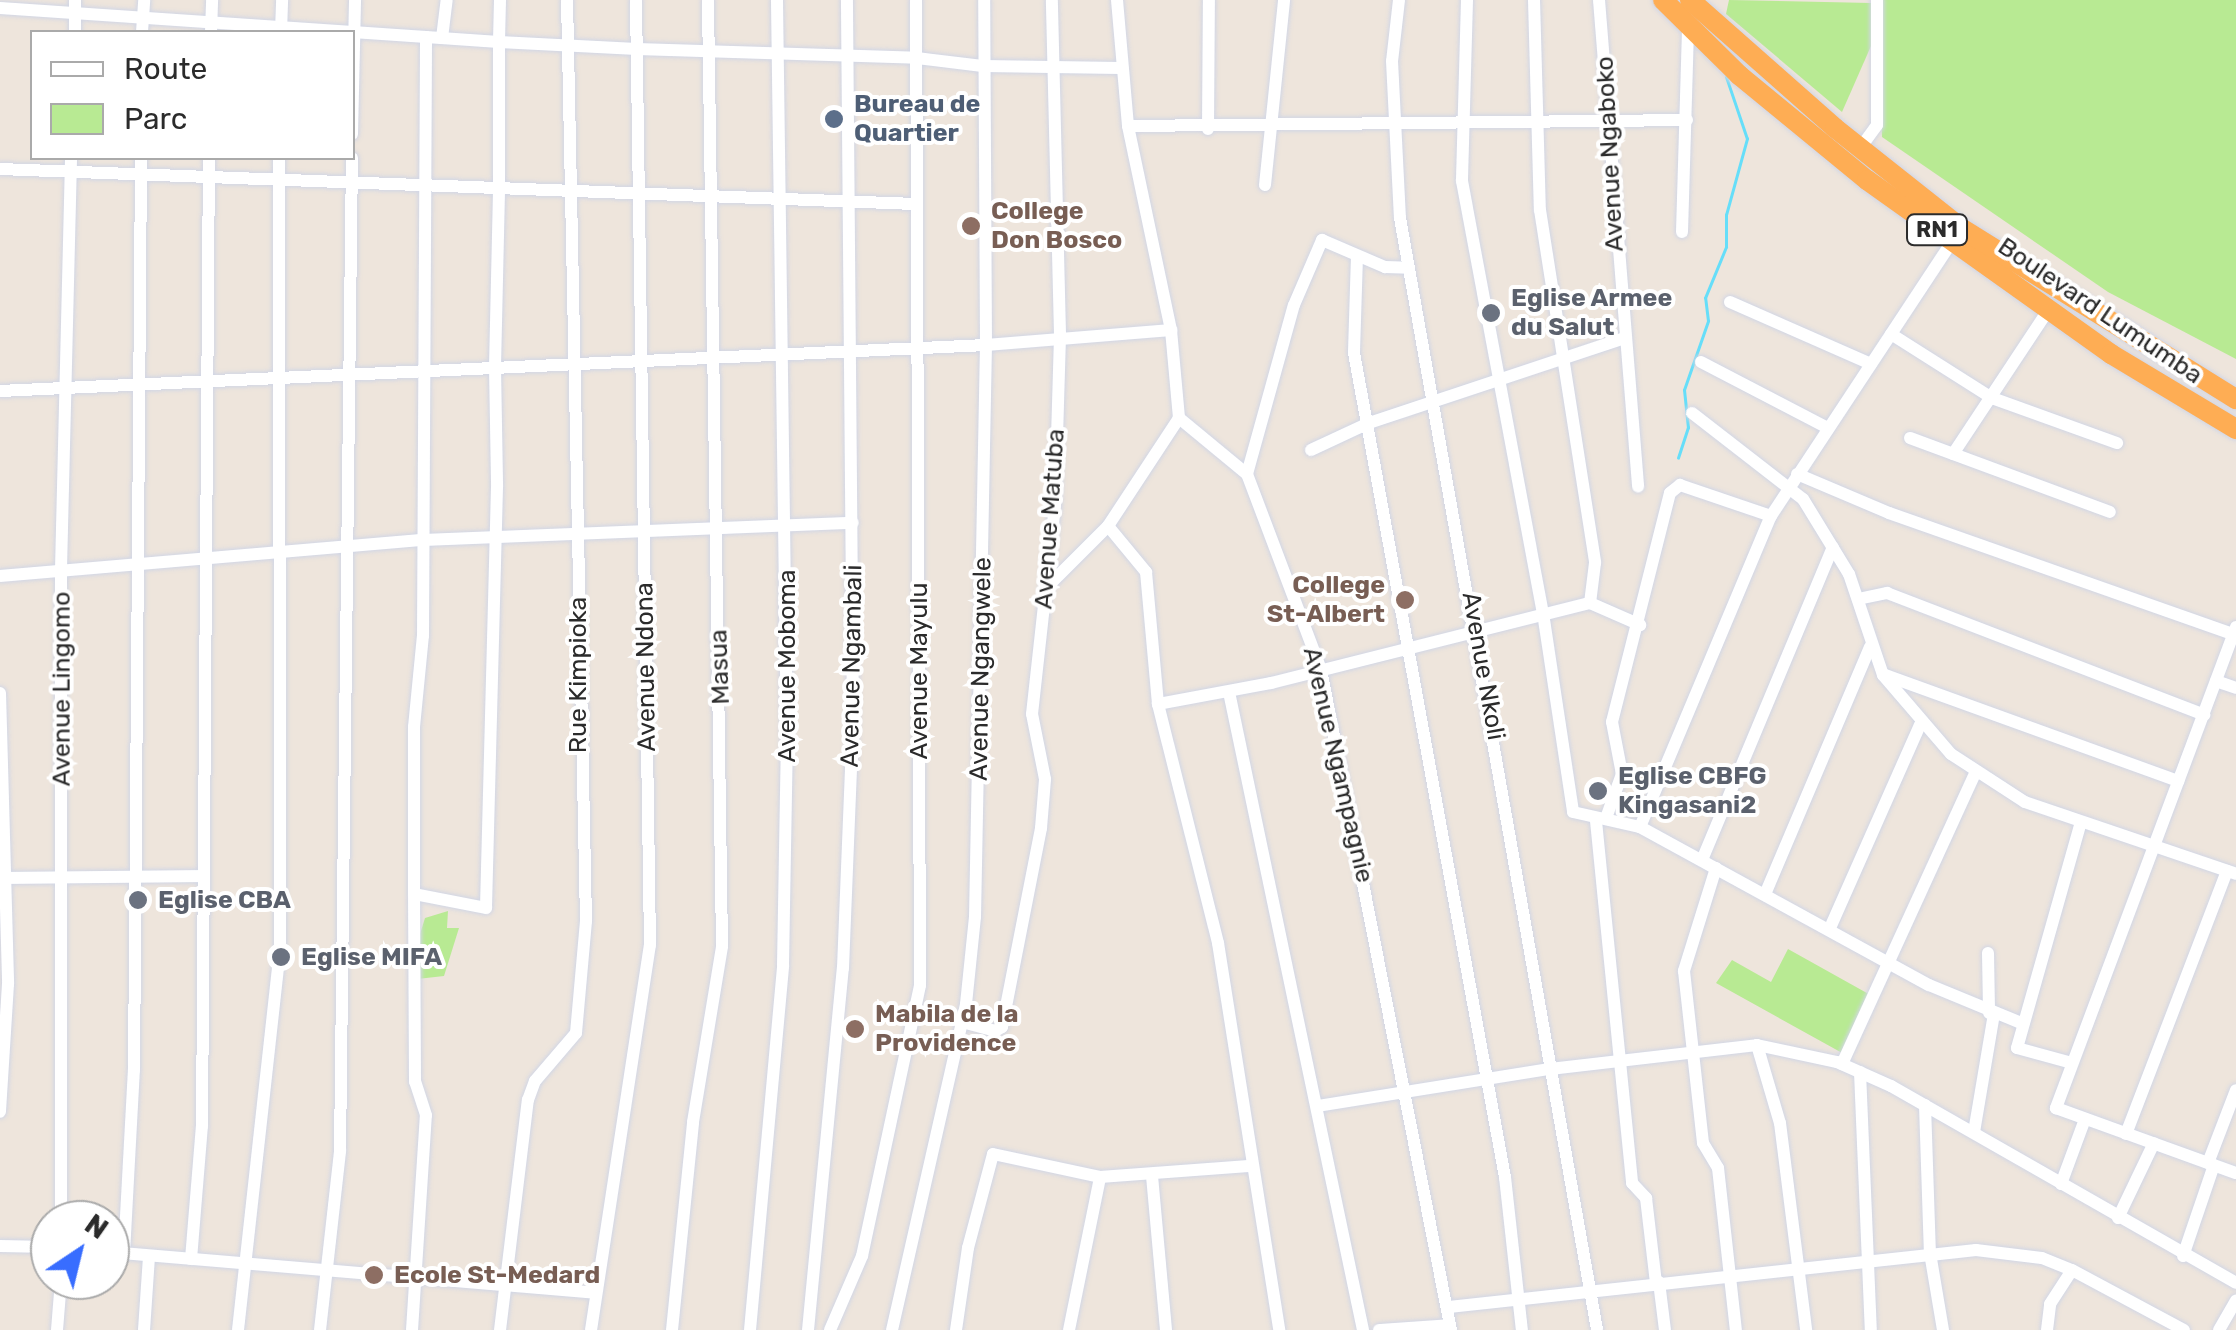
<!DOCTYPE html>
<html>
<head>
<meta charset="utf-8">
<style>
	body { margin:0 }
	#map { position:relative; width:2236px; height:1330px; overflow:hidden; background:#eee5dc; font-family:Rubik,sans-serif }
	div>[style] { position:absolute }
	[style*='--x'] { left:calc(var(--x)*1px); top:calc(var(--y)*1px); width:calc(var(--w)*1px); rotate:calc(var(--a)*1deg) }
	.green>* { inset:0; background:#b8ea93 }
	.stream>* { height:2.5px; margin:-1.25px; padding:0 1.25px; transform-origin:1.25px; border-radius:1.25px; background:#66def9 }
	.roads { filter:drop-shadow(0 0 2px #d1d6e5) drop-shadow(0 0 2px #d1d6e5) }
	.minor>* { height:12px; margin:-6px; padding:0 6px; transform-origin:6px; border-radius:6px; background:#fff }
	.trunk>* { height:20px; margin:-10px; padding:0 10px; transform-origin:10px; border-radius:10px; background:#fead54 }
	.dots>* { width:28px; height:28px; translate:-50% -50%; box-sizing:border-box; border:5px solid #fff; border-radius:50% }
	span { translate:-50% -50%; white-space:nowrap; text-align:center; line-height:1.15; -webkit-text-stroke:8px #fff; paint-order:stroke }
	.shield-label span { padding:2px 8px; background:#fff; border:2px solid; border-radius:8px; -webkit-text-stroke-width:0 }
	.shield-label { font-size:22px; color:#2b2b2b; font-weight:700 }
	.service-label { font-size:25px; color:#4e5e75; font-weight:700 }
	.left { translate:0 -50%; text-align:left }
	.street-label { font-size:25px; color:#2b2b2b }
	.education-label { font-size:25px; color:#785e54; font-weight:700 }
	.right { translate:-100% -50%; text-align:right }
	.worship-label { font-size:25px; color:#5b616d; font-weight:700 }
	.legend { position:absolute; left:30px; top:30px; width:325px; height:130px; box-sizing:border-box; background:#fff; border:2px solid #aaa; margin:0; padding:12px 18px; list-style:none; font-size:30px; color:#2b2b2b }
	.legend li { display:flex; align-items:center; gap:20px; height:50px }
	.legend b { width:50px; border:2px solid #aaa }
	.north { position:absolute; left:30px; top:1200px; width:100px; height:100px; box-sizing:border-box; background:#fff; border:2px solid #aaa; border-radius:50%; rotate:35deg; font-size:28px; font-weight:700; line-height:40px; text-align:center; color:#2b2b2b }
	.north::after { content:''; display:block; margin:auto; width:35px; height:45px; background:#386dff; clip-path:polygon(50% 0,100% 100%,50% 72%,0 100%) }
</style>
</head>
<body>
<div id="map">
	<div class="green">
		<div style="clip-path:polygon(1729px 0,1871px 3px,1871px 46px,1842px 112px,1726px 14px)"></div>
		<div style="clip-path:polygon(1877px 0,2236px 0,2236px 359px,2108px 292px,1882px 137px)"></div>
		<div style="clip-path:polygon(448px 911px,447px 928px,459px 928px,444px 976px,417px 979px,415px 950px,425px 918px)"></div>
		<div style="clip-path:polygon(1788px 949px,1874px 997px,1844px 1054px,1716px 983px,1732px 960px,1771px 982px)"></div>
	</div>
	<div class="stream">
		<div style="--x:1678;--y:458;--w:32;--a:-72"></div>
		<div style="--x:1688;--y:428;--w:38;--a:-96"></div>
		<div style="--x:1684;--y:390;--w:73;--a:-70.8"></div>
		<div style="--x:1708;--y:321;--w:23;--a:-97"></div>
		<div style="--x:1705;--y:298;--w:55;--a:-67.6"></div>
		<div style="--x:1726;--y:247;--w:32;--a:-90"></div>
		<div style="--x:1726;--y:215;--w:79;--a:-74.6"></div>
		<div style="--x:1747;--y:139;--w:65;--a:-108.7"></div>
	</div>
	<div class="roads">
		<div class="minor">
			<div style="--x:500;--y:0;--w:42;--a:91.4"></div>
			<div style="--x:499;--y:42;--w:149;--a:90"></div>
			<div style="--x:499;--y:191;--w:176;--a:91.3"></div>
			<div style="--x:495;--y:367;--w:120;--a:89"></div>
			<div style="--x:497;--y:487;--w:421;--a:91.5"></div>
			<div style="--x:486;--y:908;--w:73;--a:-169"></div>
			<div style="--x:414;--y:894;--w:167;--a:-90"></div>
			<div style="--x:414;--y:727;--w:91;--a:-84.4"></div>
			<div style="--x:423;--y:636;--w:599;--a:-89.71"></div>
			<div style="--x:426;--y:37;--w:73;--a:3.9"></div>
			<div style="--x:499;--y:42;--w:138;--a:2.9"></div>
			<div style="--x:637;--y:49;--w:280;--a:1.8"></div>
			<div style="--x:917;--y:58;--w:66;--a:6.9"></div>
			<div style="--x:983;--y:66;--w:137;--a:0.8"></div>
			<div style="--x:1117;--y:0;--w:126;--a:85"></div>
			<div style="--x:1128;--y:126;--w:208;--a:78.1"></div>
			<div style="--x:1171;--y:330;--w:88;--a:84.8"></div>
			<div style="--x:1179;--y:418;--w:88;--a:39.5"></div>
			<div style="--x:1247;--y:474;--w:210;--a:69.3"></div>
			<div style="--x:1321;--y:670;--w:673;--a:78.86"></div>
			<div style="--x:1399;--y:0;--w:61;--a:96.5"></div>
			<div style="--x:1392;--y:61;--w:157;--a:87.1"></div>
			<div style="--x:1400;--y:218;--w:1129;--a:79.95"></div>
			<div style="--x:1467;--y:0;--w:181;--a:91.6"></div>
			<div style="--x:1462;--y:181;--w:440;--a:79.4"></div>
			<div style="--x:1543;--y:613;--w:201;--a:81.4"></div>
			<div style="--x:1573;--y:812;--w:69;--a:12.6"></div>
			<div style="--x:1640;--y:827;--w:329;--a:28.7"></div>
			<div style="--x:1929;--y:985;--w:100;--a:22.4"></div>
			<div style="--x:1534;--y:0;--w:210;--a:88.4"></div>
			<div style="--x:1540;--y:210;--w:357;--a:81.1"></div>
			<div style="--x:1595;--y:563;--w:40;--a:97.1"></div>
			<div style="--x:1599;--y:0;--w:488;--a:85.4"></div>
			<div style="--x:0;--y:8;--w:427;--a:3.9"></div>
			<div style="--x:75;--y:32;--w:32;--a:-90"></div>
			<div style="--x:142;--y:32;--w:32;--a:-86"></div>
			<div style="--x:211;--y:32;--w:32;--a:-88"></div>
			<div style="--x:281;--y:32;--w:32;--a:-88"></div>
			<div style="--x:442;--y:38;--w:38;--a:-83"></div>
			<div style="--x:1128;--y:126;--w:559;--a:-0.61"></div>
			<div style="--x:1208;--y:129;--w:129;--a:-89.6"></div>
			<div style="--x:352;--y:134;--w:134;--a:-88.7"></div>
			<div style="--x:1861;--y:147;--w:27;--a:-54"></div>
			<div style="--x:1877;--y:125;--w:125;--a:-90"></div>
			<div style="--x:0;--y:169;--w:917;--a:2.19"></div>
			<div style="--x:1265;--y:185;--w:186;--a:-84.1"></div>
			<div style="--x:1682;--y:232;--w:208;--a:-88.3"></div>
			<div style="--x:1357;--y:256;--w:97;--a:91.8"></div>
			<div style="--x:1354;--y:353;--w:838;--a:79.62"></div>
			<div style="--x:1505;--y:1177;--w:154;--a:83.7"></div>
			<div style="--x:1730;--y:302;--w:154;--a:23.7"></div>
			<div style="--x:1891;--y:334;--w:120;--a:32.4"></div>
			<div style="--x:1992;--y:398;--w:133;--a:19.8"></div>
			<div style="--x:1701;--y:362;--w:143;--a:27.5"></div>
			<div style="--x:0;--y:391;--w:987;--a:-2.67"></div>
			<div style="--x:986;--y:345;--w:186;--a:-4.6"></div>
			<div style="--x:1692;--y:413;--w:140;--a:37.8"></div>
			<div style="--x:1803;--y:499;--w:88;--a:58.5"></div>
			<div style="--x:1849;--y:574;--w:107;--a:71.4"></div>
			<div style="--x:1883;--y:675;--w:104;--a:49.3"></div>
			<div style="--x:1951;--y:754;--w:88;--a:33"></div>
			<div style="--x:2025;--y:802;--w:223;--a:18.8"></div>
			<div style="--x:1910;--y:438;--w:213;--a:20.3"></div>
			<div style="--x:1311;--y:450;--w:64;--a:-25"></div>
			<div style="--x:1369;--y:423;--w:269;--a:-18.4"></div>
			<div style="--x:1953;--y:454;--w:174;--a:-56.5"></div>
			<div style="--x:1247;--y:474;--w:175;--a:-74.5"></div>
			<div style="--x:1294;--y:305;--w:71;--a:-66.7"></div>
			<div style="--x:1322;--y:240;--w:69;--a:23.2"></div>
			<div style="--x:1385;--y:267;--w:24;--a:2"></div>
			<div style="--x:1797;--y:474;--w:100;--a:23"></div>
			<div style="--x:1889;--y:513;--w:365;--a:19.4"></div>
			<div style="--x:1108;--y:526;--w:60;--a:50.4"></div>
			<div style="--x:1146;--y:572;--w:133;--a:84.8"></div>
			<div style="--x:1158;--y:704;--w:246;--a:75.9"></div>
			<div style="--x:1218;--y:943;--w:392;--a:81"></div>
			<div style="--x:0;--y:576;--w:425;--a:-4.9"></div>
			<div style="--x:423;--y:540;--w:430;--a:-2.3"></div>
			<div style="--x:1047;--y:587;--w:86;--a:-45"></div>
			<div style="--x:1108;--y:526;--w:129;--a:-56.7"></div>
			<div style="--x:1858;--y:599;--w:30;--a:-12"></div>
			<div style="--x:1887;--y:593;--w:340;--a:21"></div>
			<div style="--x:1590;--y:603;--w:55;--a:23.7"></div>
			<div style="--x:2236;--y:627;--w:514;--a:110.52"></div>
			<div style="--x:2056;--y:1108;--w:191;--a:19.9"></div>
			<div style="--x:1885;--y:675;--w:312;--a:19.9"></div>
			<div style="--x:2216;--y:681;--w:21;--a:19"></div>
			<div style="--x:1229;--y:692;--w:652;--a:78.14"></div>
			<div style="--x:0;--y:693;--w:291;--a:88.4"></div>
			<div style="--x:8;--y:984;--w:128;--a:93.6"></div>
			<div style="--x:1158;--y:704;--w:115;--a:-10.5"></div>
			<div style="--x:1271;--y:683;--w:329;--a:-14.1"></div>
			<div style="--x:1606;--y:818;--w:47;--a:-70"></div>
			<div style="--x:1622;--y:774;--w:53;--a:-100.9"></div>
			<div style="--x:1612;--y:722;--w:236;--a:-75.8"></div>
			<div style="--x:1670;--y:493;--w:13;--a:-39"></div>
			<div style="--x:1680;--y:485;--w:96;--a:18.8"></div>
			<div style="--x:1596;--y:821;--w:364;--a:84.3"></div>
			<div style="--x:1632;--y:1183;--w:21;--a:47"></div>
			<div style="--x:1646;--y:1198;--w:86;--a:83.3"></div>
			<div style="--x:1640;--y:827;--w:337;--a:-67.2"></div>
			<div style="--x:1771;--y:516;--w:329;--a:-56.6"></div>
			<div style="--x:1702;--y:860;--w:339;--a:-67.3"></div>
			<div style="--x:1716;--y:868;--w:108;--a:107.3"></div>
			<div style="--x:1684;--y:971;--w:173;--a:83.7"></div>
			<div style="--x:1703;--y:1143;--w:29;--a:59"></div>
			<div style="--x:1718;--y:1168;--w:163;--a:83.7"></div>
			<div style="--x:7;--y:878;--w:195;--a:-0.6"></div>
			<div style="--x:1766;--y:892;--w:266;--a:-67"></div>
			<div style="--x:1830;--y:928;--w:222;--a:-66.1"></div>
			<div style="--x:1988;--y:953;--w:60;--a:89"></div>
			<div style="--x:962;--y:1022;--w:34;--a:15"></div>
			<div style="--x:995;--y:1031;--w:8;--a:-30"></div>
			<div style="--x:1002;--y:1027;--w:203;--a:-78.9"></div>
			<div style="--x:1041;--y:828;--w:49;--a:-85.3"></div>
			<div style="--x:1045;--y:779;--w:66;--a:-101.3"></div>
			<div style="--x:1032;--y:714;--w:210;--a:-83.7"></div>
			<div style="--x:1055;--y:505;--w:171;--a:-88.3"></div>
			<div style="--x:1060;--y:334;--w:334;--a:-91.4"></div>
			<div style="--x:1757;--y:1045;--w:81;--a:73.6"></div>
			<div style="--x:1780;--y:1123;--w:209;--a:82.8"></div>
			<div style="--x:2072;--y:1063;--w:57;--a:-164.7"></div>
			<div style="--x:2017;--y:1048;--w:235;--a:-74.2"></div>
			<div style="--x:1842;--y:1064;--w:322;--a:-65.4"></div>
			<div style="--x:1860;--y:1072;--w:258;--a:87.6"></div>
			<div style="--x:1925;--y:1105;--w:148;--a:88.1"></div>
			<div style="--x:1930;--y:1253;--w:78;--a:80.4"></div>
			<div style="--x:1318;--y:1106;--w:235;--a:-9.1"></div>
			<div style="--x:1550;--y:1069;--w:208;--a:-6.6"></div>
			<div style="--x:1757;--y:1045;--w:82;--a:12"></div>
			<div style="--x:1837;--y:1062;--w:59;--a:24"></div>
			<div style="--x:1891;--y:1086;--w:397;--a:29.7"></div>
			<div style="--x:1974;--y:1132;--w:120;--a:-80.4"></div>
			<div style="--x:2126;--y:1134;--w:282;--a:-69"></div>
			<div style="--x:2208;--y:1163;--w:78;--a:-69"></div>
			<div style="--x:1152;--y:1176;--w:155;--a:84.8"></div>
			<div style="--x:2061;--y:1184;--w:69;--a:-69.7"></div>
			<div style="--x:2118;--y:1218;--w:83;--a:-64.4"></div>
			<div style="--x:61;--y:1220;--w:651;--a:-90"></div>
			<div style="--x:61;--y:569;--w:411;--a:-88.6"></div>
			<div style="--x:0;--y:1246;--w:50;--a:1.1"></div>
			<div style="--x:110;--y:1252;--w:487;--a:4.8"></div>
			<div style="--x:124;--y:1253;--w:183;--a:-86.9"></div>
			<div style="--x:134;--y:1070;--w:912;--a:-89.56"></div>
			<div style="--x:2183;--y:1256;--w:96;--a:-71.2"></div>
			<div style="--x:191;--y:1259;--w:133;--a:-85.3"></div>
			<div style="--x:202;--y:1126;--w:968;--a:-89.59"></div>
			<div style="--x:1659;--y:1282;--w:48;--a:82.9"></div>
			<div style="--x:1449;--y:1307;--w:530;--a:-6.17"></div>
			<div style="--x:1976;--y:1250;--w:66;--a:6.9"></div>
			<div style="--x:2042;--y:1258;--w:32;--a:22"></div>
			<div style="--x:2072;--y:1270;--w:127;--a:28.2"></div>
			<div style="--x:57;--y:1330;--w:50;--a:-85.4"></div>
			<div style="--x:144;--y:1330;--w:74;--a:-86.1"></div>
			<div style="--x:238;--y:1330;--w:383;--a:-83.7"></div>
			<div style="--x:280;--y:949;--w:791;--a:-90.07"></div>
			<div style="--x:320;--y:1330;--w:180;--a:-83.6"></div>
			<div style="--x:340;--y:1151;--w:993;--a:-89.31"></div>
			<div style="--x:412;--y:1330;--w:215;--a:-86.3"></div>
			<div style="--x:426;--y:1115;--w:35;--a:-108"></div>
			<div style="--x:415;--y:1082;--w:188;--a:-90.3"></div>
			<div style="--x:500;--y:1330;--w:232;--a:-83.1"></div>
			<div style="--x:528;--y:1100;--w:20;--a:-70"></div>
			<div style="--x:535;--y:1081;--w:63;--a:-49.5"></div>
			<div style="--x:576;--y:1033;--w:112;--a:-84.9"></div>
			<div style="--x:586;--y:921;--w:921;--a:-91.18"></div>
			<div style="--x:591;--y:1330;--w:389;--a:-81.3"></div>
			<div style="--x:650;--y:945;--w:945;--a:-90.85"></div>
			<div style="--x:672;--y:1330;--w:209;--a:-84.2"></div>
			<div style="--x:693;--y:1122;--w:178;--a:-80.6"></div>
			<div style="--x:722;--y:946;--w:946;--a:-90.85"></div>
			<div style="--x:750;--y:1330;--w:366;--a:-84.8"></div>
			<div style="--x:783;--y:965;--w:220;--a:-89"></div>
			<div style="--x:787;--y:745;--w:745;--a:-90.77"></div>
			<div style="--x:808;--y:1330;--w:364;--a:-84.5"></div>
			<div style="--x:843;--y:968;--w:245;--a:-87.7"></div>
			<div style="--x:853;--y:723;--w:723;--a:-90.48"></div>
			<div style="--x:830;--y:1330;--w:81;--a:-66.6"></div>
			<div style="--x:862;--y:1256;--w:277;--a:-77.9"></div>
			<div style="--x:920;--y:985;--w:985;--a:-90.23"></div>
			<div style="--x:892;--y:1330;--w:334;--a:-77.2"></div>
			<div style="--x:966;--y:1004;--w:87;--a:-84.1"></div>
			<div style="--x:975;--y:917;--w:572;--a:-88.9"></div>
			<div style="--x:986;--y:345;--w:345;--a:-90.3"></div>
			<div style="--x:956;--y:1330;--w:83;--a:-81.7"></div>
			<div style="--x:968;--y:1248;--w:97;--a:-75.1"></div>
			<div style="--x:993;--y:1154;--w:109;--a:12.1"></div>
			<div style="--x:1100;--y:1177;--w:149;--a:-4.2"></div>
			<div style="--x:1069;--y:1330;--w:156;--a:-78.5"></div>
			<div style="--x:1379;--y:1330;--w:71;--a:-4"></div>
			<div style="--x:2047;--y:1330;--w:26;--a:-83"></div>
			<div style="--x:2050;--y:1304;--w:40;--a:-57.1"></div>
			<div style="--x:2219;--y:1330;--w:34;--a:-60"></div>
		</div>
		<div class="trunk">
			<div style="--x:1663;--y:0;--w:107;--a:44.6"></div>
			<div style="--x:1739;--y:75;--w:166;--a:39.4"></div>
			<div style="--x:1867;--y:180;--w:300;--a:35.5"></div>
			<div style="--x:2111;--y:354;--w:146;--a:31"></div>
			<div style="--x:1690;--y:0;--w:193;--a:41.4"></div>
			<div style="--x:1835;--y:128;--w:161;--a:38.4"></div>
			<div style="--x:1961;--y:228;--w:324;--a:31.9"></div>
		</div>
	</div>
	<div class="dots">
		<div style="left:834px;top:119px;background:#5c6f8a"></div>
		<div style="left:971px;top:226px;background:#8d6e63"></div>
		<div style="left:1491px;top:313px;background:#6b7280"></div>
		<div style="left:1405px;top:600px;background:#8d6e63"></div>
		<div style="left:1598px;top:791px;background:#6b7280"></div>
		<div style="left:138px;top:900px;background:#6b7280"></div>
		<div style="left:281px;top:957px;background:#6b7280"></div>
		<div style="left:855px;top:1029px;background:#8d6e63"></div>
		<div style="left:374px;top:1275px;background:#8d6e63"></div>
	</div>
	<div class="shield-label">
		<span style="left:1937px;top:230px">RN1</span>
	</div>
	<div class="service-label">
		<span class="left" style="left:854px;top:119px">Bureau de<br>Quartier</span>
	</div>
	<div class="street-label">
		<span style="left:1610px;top:154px;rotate:-93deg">Avenue Ngaboko</span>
		<span style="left:2100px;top:311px;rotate:34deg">Boulevard Lumumba</span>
		<span style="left:1050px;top:519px;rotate:-86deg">Avenue Matuba</span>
		<span style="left:787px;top:666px;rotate:-90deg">Avenue Moboma</span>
		<span style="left:852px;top:666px;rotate:-89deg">Avenue Ngambali</span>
		<span style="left:1483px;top:666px;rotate:80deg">Avenue Nkoli</span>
		<span style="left:646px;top:667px;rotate:-91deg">Avenue Ndona</span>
		<span style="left:720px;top:667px;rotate:-92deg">Masua</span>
		<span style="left:981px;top:669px;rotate:-89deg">Avenue Ngangwele</span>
		<span style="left:919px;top:671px;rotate:-90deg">Avenue Mayulu</span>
		<span style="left:578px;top:675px;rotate:-90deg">Rue Kimpioka</span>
		<span style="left:62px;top:689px;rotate:-90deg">Avenue Lingomo</span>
		<span style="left:1338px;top:765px;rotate:77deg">Avenue Ngampagnie</span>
	</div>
	<div class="education-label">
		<span class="left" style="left:991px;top:226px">College<br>Don Bosco</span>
		<span class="right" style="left:1385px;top:600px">College<br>St-Albert</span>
		<span class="left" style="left:875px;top:1029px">Mabila de la<br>Providence</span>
		<span class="left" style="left:394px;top:1275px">Ecole St-Medard</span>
	</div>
	<div class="worship-label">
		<span class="left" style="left:1511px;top:313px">Eglise Armee<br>du Salut</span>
		<span class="left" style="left:1618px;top:791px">Eglise CBFG<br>Kingasani2</span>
		<span class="left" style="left:158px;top:900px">Eglise CBA</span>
		<span class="left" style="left:301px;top:957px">Eglise MIFA</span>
	</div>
	<ul class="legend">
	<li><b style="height:12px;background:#fff"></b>Route</li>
	<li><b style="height:28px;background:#b8ea93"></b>Parc</li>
	</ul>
	<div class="north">N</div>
</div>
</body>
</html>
